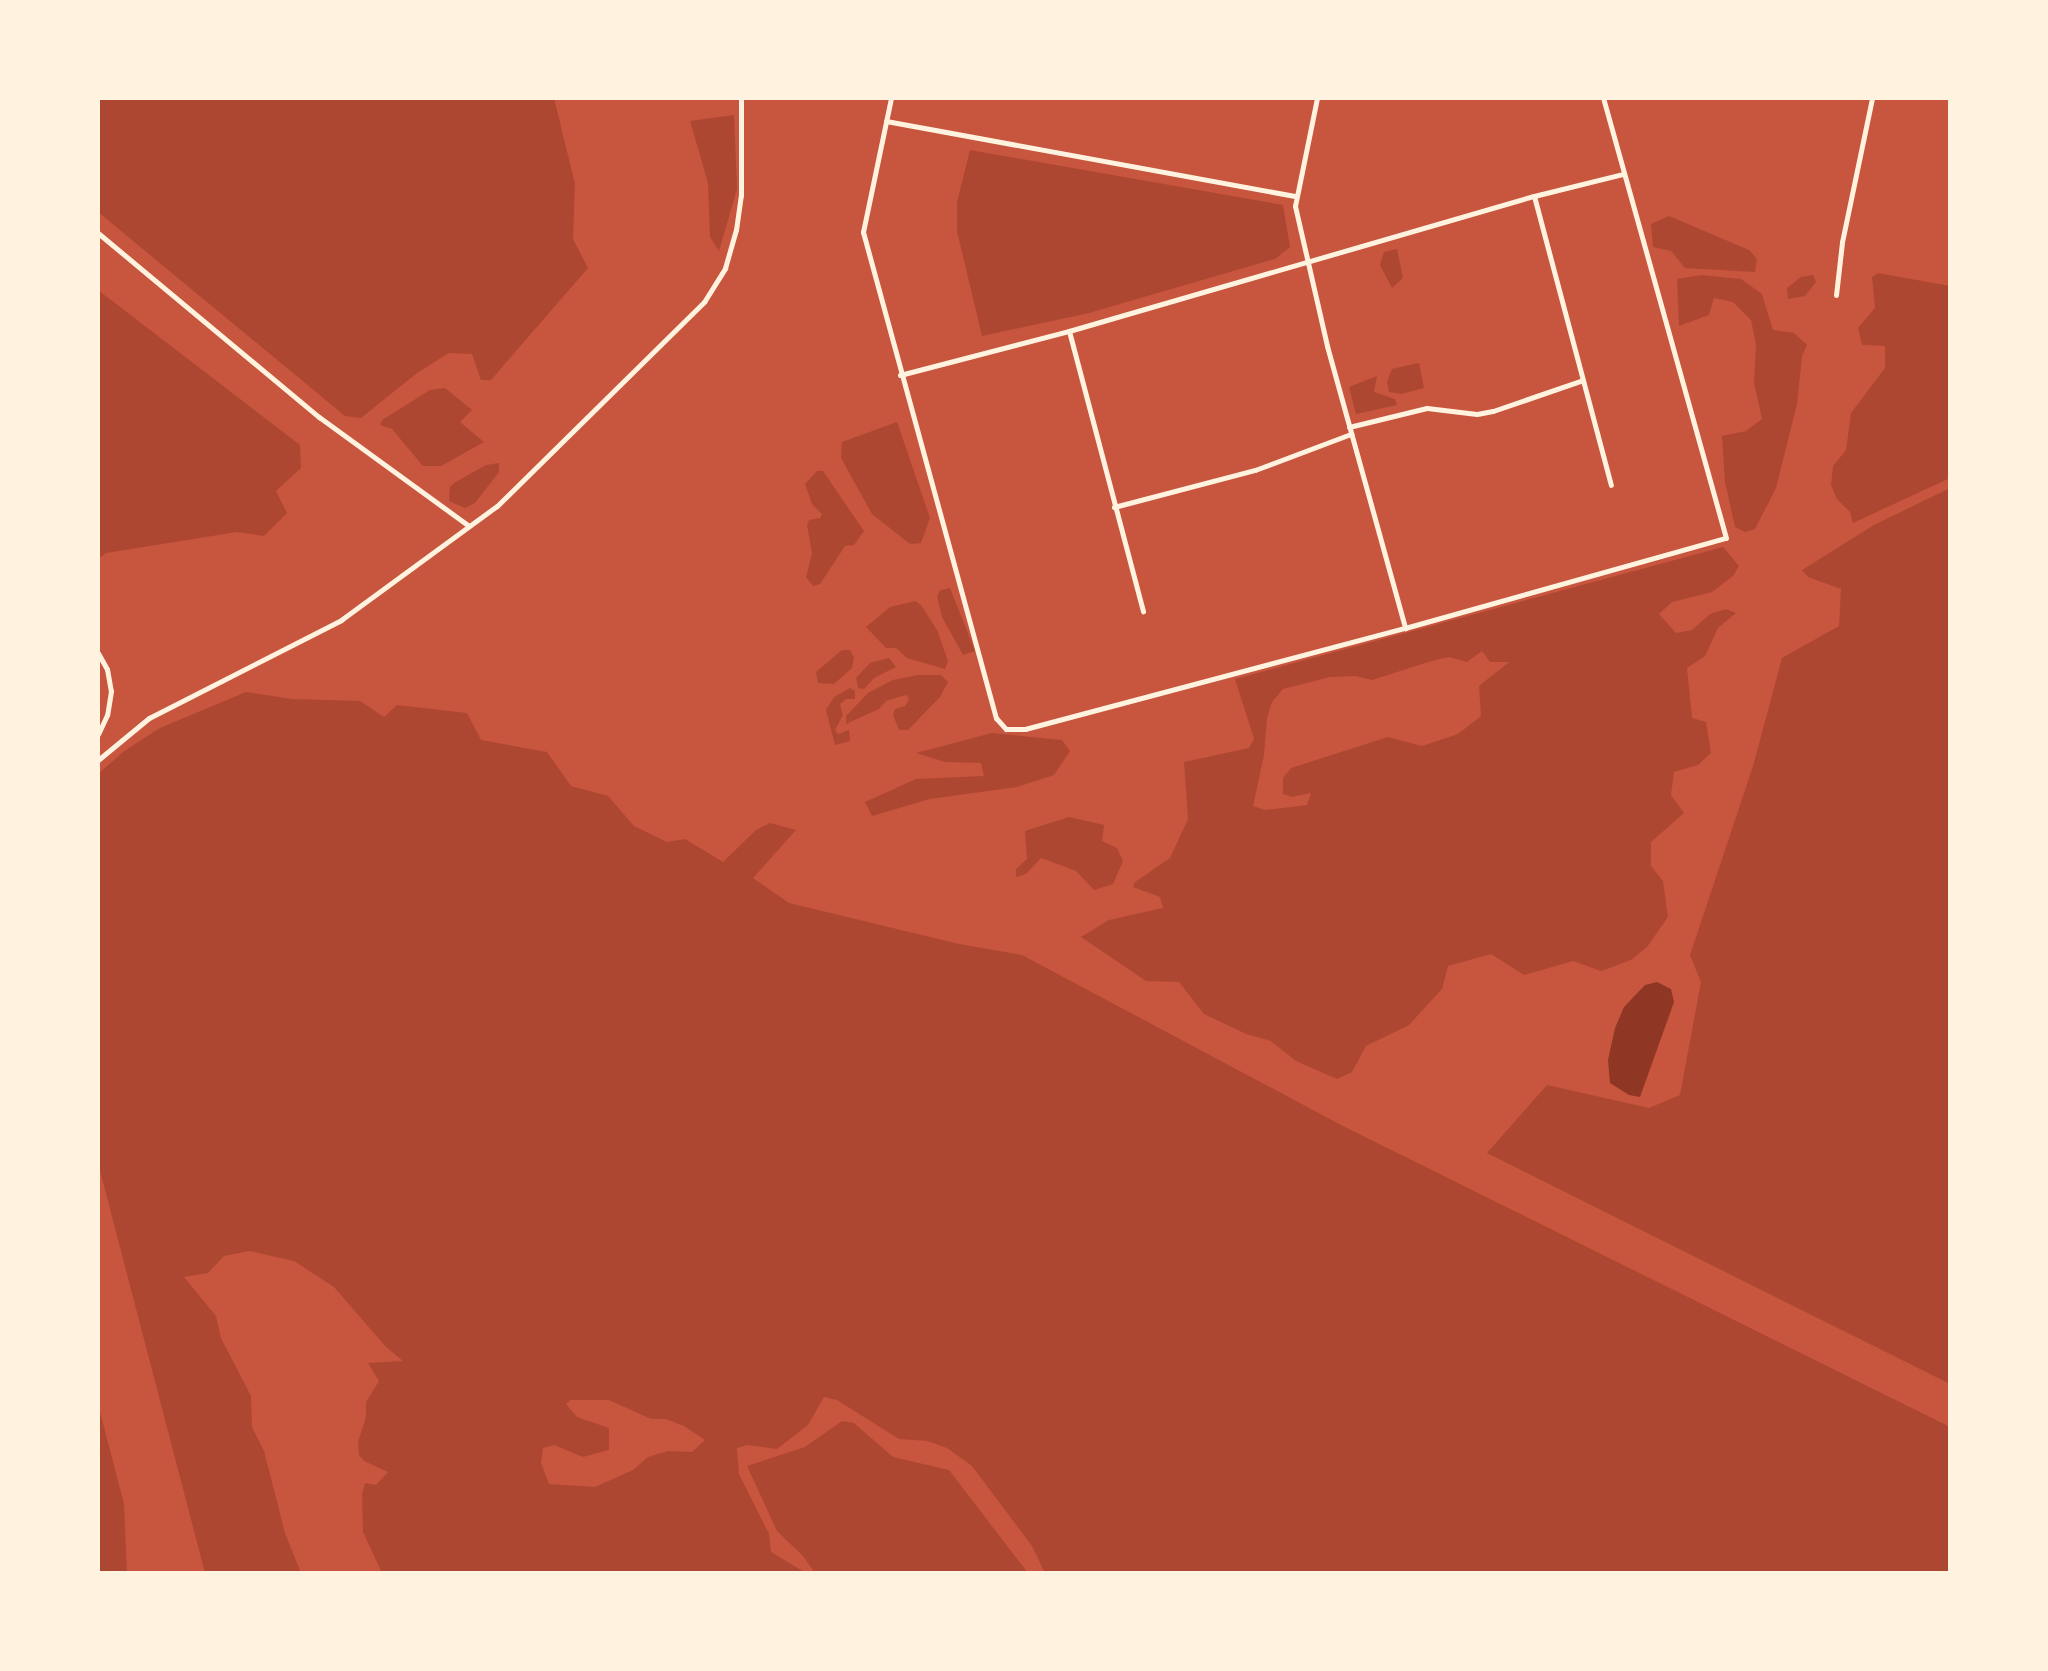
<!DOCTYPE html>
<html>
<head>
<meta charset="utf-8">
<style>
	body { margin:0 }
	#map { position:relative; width:2048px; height:1671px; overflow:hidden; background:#c8553d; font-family:Ubuntu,sans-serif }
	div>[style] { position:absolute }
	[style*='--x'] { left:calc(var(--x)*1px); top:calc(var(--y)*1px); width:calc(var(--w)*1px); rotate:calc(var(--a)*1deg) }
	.green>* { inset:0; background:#ae4732 }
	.water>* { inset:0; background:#8f3625 }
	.minor>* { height:5px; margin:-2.5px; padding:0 2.5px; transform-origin:2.5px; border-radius:2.5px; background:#fff3e0 }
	span { translate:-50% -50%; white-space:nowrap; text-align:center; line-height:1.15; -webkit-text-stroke:8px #fff3e0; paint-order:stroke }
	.frame { position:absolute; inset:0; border:100px solid #fff3e0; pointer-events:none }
</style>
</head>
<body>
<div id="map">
	<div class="green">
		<div style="clip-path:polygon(98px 98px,554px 98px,575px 184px,573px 239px,588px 268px,491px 380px,481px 380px,472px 354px,449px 353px,417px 373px,361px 418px,345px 416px,98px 212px)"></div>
		<div style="clip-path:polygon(734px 115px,737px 189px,719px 251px,710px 237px,708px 183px,690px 121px)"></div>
		<div style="clip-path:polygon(970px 150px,1283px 205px,1290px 247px,1275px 259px,1089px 313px,982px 336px,957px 231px,957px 202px)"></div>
		<div style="clip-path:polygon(1669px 216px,1749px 250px,1757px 259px,1755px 272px,1685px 268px,1671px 251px,1653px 247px,1651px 224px)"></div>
		<div style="clip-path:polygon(1397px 249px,1403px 278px,1392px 288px,1380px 265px,1384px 252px)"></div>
		<div style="clip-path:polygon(1878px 273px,1950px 286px,1950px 478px,1853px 523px,1850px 512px,1837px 499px,1831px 485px,1833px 466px,1846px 450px,1851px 413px,1885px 368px,1885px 346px,1862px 345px,1858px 328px,1875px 308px,1872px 277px)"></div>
		<div style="clip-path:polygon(1701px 275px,1741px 279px,1762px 294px,1773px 330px,1794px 333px,1807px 345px,1802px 356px,1797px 404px,1776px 488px,1755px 529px,1745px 532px,1735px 527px,1725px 482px,1722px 436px,1746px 431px,1762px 419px,1754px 383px,1756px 344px,1751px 320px,1733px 302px,1714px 298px,1709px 315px,1679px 326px,1677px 279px)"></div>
		<div style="clip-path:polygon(1813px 275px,1816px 282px,1805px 296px,1788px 299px,1787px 288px,1801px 277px)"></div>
		<div style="clip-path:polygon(98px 290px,300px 445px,301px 468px,276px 491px,287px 513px,264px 536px,237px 532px,106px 553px,98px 559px)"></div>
		<div style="clip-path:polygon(1419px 363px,1424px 388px,1401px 394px,1389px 392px,1387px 382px,1392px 369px)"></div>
		<div style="clip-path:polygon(1377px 376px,1374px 392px,1395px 399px,1397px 405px,1356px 414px,1349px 387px)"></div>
		<div style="clip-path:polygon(445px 388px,472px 410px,460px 422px,484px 442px,441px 466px,423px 466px,392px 429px,380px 425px,382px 420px,430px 390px)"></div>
		<div style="clip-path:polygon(897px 422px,930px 518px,921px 543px,910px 544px,872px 514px,841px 458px,842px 442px)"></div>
		<div style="clip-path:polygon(499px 463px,499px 472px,475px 503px,465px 508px,449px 501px,450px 487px,454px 483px,486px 465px)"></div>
		<div style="clip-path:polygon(817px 471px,823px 471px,864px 531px,854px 545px,845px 546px,820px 584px,813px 586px,806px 577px,812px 553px,807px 525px,809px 520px,820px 518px,822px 514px,812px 504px,805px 484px)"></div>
		<div style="clip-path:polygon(1950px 488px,1950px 1384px,1487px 1153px,1547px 1085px,1649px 1108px,1680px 1095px,1701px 982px,1690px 955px,1753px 766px,1782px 658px,1839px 626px,1841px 589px,1808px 577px,1802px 570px,1874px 525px)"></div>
		<div style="clip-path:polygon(evenodd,1723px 547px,1739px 566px,1733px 576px,1712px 592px,1672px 602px,1659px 614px,1676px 633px,1692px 630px,1710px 614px,1726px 609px,1736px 613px,1718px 628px,1705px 656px,1687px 668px,1692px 718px,1706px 722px,1711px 753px,1698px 765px,1674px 772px,1671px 795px,1684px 813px,1651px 842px,1651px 866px,1663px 881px,1668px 917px,1647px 947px,1631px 960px,1601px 971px,1573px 961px,1524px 975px,1491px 954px,1448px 966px,1442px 989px,1409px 1025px,1366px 1046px,1352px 1072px,1337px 1079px,1296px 1061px,1271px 1041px,1246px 1034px,1204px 1014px,1179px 982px,1146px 981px,1081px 937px,1109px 920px,1163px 908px,1160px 897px,1133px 887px,1135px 882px,1170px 858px,1188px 819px,1184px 762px,1249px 748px,1254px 739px,1235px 679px,1723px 547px,1482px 651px,1490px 662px,1509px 662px,1479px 686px,1481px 716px,1458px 734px,1422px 746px,1388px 737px,1291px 768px,1283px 778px,1283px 794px,1292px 797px,1311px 793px,1307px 805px,1265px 810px,1253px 806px,1264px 755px,1267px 718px,1272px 702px,1283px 689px,1330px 677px,1355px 676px,1372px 680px,1435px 660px,1449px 657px,1467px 662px,1482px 651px)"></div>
		<div style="clip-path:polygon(950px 588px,975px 651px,963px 655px,942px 617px,937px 597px,940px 590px)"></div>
		<div style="clip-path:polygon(915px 601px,921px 605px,937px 630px,948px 661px,945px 669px,907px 658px,896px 648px,886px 648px,866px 627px,890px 607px)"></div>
		<div style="clip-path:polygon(842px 650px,850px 650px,854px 657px,852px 668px,834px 684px,818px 683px,816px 672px)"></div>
		<div style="clip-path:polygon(889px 658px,896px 667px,874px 678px,864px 689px,858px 688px,856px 678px,870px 663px)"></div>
		<div style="clip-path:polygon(918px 675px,941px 675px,948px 682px,940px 697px,908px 730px,899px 730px,893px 715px,895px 709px,905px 706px,909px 699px,906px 695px,886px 701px,879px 709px,846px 724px,846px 716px,868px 693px,893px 680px)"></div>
		<div style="clip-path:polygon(850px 688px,855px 691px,855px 699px,846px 699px,840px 704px,843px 715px,835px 730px,838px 734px,849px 730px,850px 741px,835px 745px,826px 710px,834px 697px)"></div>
		<div style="clip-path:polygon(evenodd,246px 692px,292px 699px,360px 701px,384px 717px,397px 705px,467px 713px,481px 740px,547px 752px,571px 786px,608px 796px,634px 826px,667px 842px,685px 839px,723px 862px,756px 830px,770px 823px,796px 830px,753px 878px,789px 903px,959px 944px,1022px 955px,1343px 1126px,1950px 1427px,1950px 1573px,1045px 1573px,1032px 1546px,972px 1466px,947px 1448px,927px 1441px,899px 1439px,837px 1400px,824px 1397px,808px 1425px,777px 1449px,748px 1445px,737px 1448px,739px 1474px,769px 1534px,771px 1552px,806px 1573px,382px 1573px,363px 1532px,362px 1494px,365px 1483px,376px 1485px,388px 1472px,364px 1461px,359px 1455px,358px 1442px,366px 1417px,366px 1402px,379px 1381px,368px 1363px,403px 1361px,386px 1347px,334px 1287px,294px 1261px,249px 1251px,224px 1256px,208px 1273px,184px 1277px,216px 1316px,221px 1338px,251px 1396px,252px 1427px,264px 1451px,285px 1533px,301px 1573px,205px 1573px,98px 1163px,98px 774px,123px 752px,160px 728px,246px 692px,571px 1400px,609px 1400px,651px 1419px,666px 1419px,684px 1426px,705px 1440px,692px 1452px,668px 1451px,648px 1457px,633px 1470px,595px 1487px,549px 1484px,541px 1463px,543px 1448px,554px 1445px,583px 1457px,609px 1450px,609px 1428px,577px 1417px,566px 1404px,571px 1400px)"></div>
		<div style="clip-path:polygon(992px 733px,1062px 740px,1070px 751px,1054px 775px,1017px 787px,930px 799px,872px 816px,865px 802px,916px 779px,984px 776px,981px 763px,945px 762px,916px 753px)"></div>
		<div style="clip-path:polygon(1069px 817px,1104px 825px,1102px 841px,1117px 848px,1123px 861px,1113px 884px,1094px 890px,1076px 871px,1041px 858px,1026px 874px,1016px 877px,1016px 869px,1027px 859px,1025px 831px)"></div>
		<div style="clip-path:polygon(98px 1404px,124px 1504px,127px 1573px,98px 1573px)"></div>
		<div style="clip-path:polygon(842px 1421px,854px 1423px,893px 1457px,949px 1470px,1028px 1573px,815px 1573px,803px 1556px,777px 1531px,747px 1466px,805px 1447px)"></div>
	</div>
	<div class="water">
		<div style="clip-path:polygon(1657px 982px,1671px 989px,1674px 1002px,1640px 1097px,1629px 1095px,1610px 1083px,1608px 1060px,1615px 1028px,1624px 1007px,1645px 985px)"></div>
	</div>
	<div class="minor">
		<div style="--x:891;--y:98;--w:137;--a:101.8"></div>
		<div style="--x:863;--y:232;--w:504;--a:74.7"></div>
		<div style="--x:996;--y:718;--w:15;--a:48"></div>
		<div style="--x:1006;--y:729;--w:19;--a:0"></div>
		<div style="--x:1025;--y:729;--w:393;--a:-14.9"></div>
		<div style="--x:1405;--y:628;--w:333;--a:-15.7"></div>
		<div style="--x:1726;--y:538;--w:457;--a:-105.6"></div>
		<div style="--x:1317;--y:98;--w:110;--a:101.5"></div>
		<div style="--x:1295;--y:206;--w:144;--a:77.1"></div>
		<div style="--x:1327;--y:346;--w:293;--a:74.5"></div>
		<div style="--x:886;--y:121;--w:417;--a:10.4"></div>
		<div style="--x:1534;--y:196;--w:299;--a:75.1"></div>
		<div style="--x:98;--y:233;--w:288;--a:39.8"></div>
		<div style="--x:319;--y:417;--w:185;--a:36"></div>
		<div style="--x:1836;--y:295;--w:53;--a:-83.5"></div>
		<div style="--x:1842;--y:242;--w:147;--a:-78.2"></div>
		<div style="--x:1069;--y:331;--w:290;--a:75.2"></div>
		<div style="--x:900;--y:375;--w:175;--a:-14.6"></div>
		<div style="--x:1069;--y:331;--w:484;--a:-16.2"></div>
		<div style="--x:1534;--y:196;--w:92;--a:-13.9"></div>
		<div style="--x:1349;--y:427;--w:80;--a:-13.7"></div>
		<div style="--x:1427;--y:408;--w:50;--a:6.8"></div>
		<div style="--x:1477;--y:414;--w:16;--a:-11"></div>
		<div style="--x:1493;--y:411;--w:95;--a:-19"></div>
		<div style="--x:1114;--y:507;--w:146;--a:-14.7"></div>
		<div style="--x:1255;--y:470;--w:103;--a:-20.6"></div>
		<div style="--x:98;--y:653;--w:18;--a:61"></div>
		<div style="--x:107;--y:669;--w:22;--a:80"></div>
		<div style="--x:111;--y:691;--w:24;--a:99"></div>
		<div style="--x:107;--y:715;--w:21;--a:115"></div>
		<div style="--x:98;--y:760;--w:66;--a:-39.5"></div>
		<div style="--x:149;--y:718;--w:216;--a:-27"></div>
		<div style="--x:341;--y:620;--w:193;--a:-36.2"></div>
		<div style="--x:497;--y:506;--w:291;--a:-44.6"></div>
		<div style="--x:704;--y:302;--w:40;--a:-58"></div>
		<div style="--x:725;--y:268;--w:40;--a:-74"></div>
		<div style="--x:736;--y:230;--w:35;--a:-82"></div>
		<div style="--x:741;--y:195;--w:97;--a:-90"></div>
	</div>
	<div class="frame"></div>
</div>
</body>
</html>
